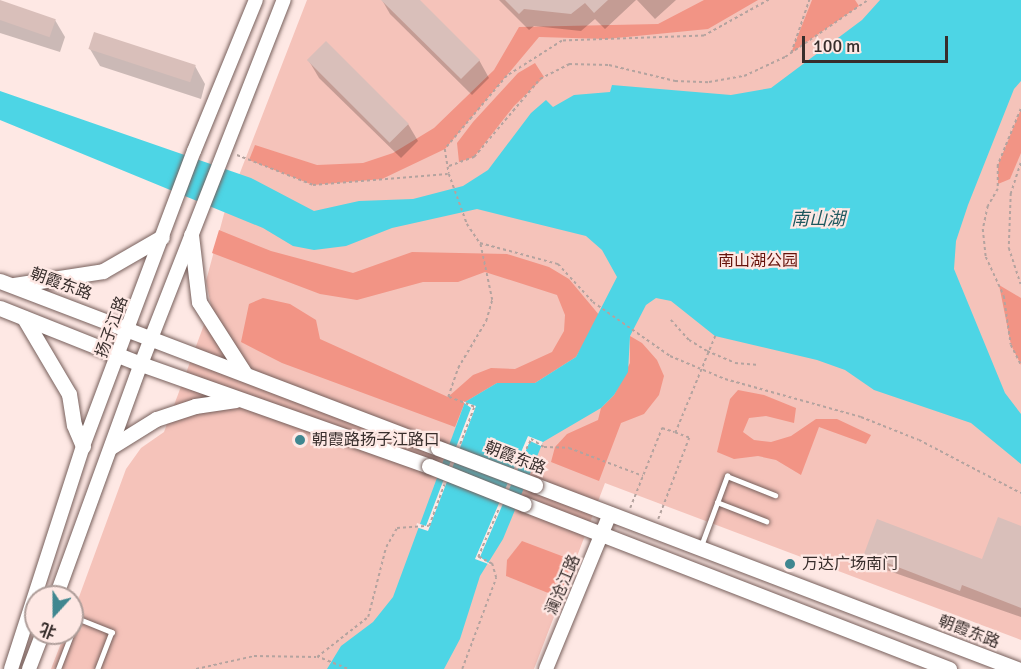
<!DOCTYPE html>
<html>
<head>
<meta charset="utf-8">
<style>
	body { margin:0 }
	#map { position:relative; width:1021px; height:669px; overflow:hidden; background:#fee8e4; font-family:Signika,"Noto Sans SC",sans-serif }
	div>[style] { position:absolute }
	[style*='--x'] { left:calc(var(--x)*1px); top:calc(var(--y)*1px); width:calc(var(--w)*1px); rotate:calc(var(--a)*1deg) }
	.green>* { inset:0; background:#f5c3ba }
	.forest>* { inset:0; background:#f29485 }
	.water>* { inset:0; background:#4dd5e5 }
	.pier>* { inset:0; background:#fee8e4 }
	.shadow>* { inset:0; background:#0003 }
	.building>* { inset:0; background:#d9bfba; transform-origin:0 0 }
	.path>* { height:1.5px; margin-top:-0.75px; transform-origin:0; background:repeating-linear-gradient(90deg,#b4a39f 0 3px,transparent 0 6px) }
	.roads { filter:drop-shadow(0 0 2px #765f5b) drop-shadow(0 0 2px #765f5b) }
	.lane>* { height:4.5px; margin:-2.25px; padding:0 2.25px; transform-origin:2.25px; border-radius:2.25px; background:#fff }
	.secondary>* { height:14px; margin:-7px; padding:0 7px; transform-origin:7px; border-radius:7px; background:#fff }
	.primary>* { height:15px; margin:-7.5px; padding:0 7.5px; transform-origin:7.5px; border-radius:7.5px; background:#fff }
	.bridges { filter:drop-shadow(0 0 2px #765f5b) drop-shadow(0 0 2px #765f5b) }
	.primary-bridge>* { height:15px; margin:-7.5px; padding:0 7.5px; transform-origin:7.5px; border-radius:7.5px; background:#fff }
	.dots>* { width:16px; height:16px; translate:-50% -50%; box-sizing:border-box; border:3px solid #fee8e4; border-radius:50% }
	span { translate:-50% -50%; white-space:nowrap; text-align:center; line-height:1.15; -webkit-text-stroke:4.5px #fee8e4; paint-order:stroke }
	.park-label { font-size:16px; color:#66130b }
	.street-label { font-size:16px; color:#382e2c }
	.poi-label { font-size:16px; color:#382e2c }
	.left { translate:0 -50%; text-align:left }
	.water-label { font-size:18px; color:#1f585e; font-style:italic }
	.north { position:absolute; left:24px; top:585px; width:60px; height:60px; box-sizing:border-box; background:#fee8e4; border:2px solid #af9e9a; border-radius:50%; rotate:201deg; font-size:16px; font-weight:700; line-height:24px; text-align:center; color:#382e2c }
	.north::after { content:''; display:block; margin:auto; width:21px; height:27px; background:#408790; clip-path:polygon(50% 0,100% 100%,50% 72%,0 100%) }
	.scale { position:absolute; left:802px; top:36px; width:146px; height:27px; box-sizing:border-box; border:3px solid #382e2c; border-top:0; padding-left:8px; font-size:18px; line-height:21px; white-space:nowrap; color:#382e2c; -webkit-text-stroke:4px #fee8e4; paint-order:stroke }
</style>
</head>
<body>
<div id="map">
	<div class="green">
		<div style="clip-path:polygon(307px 0,1021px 0,1021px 640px,605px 483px,534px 669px,51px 669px,65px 633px,72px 633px,72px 616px,126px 469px,141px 448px,164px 432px,211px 306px,206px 281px,224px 214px)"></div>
	</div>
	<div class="forest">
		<div style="clip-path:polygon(704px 0,758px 0,708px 29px,606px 39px,539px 37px,445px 149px,382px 179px,313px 185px,249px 160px,255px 145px,317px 165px,363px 163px,393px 153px,434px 128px,494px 70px,519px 27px,658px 24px)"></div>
		<div style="clip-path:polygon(812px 0,855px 0,859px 6px,791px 53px)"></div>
		<div style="clip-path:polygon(535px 63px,544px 77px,514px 106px,474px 157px,459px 162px,457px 143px,473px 122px,518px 73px)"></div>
		<div style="clip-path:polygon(1021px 109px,1021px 153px,1010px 179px,998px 184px,998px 165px)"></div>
		<div style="clip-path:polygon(219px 230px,271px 251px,353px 273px,412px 252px,507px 254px,549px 267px,569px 279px,600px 316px,576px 357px,535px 383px,497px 383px,465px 402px,455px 427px,282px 363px,241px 342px,249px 304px,263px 298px,290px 304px,316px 320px,320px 339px,448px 397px,473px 375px,491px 368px,515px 369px,552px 352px,564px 331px,565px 315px,557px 295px,485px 272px,458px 282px,423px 282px,357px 300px,320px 294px,212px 253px)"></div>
		<div style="clip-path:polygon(999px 285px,1021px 298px,1021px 365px,1011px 345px)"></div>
		<div style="clip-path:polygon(630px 336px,642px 343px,657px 360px,664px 376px,659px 395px,644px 414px,621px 423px,599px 481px,551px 462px,555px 447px,567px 434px,598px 420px,601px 408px,614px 395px,630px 363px)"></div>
		<div style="clip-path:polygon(738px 390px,764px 395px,796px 408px,794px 423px,766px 416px,749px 418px,743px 432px,754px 440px,771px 442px,791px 436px,816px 419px,837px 419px,871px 435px,866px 444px,819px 427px,801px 475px,776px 460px,758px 456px,734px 459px,717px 452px,730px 399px)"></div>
		<div style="clip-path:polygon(522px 541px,567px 558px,569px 584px,563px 599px,506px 576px,507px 560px)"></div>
	</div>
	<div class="water">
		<div style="clip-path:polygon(880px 0,1021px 0,1021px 81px,1014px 89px,968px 205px,956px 241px,954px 269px,1005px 393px,1021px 414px,1021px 464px,971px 423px,874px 390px,845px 370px,817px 360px,715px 336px,671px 301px,656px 298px,646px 305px,630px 336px,628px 372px,614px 395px,601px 408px,543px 442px,503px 539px,480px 576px,460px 639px,444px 669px,327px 669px,341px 646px,373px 622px,393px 597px,465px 402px,497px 383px,535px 383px,576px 357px,617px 277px,602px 250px,586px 236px,477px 209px,392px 228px,346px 246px,314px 250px,293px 246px,263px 228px,0 120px,0 91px,251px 178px,314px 211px,359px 201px,413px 199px,463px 186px,488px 170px,531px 113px,546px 100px,553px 107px,574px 95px,610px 92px,612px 85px,731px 95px,771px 88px,862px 20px)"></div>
	</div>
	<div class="pier">
		<div style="clip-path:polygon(462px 401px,476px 406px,428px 531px,416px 527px,417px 523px,426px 526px,471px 408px)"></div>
		<div style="clip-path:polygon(528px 436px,543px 442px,541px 446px,530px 441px,480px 557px,491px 565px,475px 559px)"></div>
	</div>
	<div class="shadow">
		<div style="clip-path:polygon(382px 0,418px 0,479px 60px,489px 78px,472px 95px,390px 14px)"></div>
		<div style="clip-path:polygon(499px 0,636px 0,605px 29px,595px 19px,581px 31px,534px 26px,529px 30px)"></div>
		<div style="clip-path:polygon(637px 0,676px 0,655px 19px)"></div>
		<div style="clip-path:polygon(0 2px,55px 20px,65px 37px,60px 52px,0 33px)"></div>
		<div style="clip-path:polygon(90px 49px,195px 66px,205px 84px,201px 99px,100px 66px)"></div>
		<div style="clip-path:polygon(309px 61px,408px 124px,418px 141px,401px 158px,319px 78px)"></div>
		<div style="clip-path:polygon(1021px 527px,1021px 617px,872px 565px,866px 553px,983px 561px)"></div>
	</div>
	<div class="building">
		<div style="left:0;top:0;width:59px;height:19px;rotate:19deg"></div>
		<div style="clip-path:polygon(381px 0,420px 0,480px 60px,461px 79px)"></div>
		<div style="clip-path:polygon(505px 0,608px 0,594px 13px,585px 3px,571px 14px,524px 9px,519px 14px)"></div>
		<div style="left:94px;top:32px;width:107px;height:18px;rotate:18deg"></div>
		<div style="left:326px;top:41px;width:117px;height:27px;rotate:45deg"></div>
		<div style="clip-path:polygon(998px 517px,1021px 526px,1021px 608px,962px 585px,960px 591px,864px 554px,877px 519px,982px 559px)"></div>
	</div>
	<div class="path">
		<div style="--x:769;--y:0;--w:74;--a:151"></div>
		<div style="--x:704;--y:36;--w:142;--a:178"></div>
		<div style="--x:562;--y:41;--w:65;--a:147.5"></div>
		<div style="--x:507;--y:76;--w:96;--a:130.3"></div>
		<div style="--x:445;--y:149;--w:25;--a:81"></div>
		<div style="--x:449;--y:174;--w:53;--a:70.2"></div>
		<div style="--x:467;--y:224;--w:23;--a:56"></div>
		<div style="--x:480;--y:243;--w:81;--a:15.1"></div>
		<div style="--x:558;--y:264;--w:52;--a:47.4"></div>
		<div style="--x:593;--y:302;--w:94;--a:35"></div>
		<div style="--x:670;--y:356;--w:60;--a:22.7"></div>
		<div style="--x:725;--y:379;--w:141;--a:15.6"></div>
		<div style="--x:861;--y:417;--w:62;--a:21.6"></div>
		<div style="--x:919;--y:440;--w:115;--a:27.5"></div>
		<div style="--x:791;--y:53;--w:56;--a:-71.2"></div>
		<div style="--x:1021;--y:109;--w:61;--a:112.3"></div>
		<div style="--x:998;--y:165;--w:24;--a:90"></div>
		<div style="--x:998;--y:189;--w:20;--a:120"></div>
		<div style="--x:988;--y:206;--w:24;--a:102"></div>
		<div style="--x:983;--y:229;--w:28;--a:84"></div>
		<div style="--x:986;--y:257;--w:43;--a:65.2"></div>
		<div style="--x:1004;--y:296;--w:49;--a:81.9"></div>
		<div style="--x:1011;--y:345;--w:22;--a:63"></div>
		<div style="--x:237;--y:155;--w:82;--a:21.5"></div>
		<div style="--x:313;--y:185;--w:135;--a:-4.7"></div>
		<div style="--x:1021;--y:163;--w:32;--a:108"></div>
		<div style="--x:1011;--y:193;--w:55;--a:92.1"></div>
		<div style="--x:1009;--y:248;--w:38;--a:72"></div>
		<div style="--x:449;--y:166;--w:27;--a:-20"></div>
		<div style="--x:474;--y:157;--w:102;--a:-49.8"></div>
		<div style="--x:540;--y:79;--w:33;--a:-27"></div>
		<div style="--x:569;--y:64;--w:40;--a:1.4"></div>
		<div style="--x:609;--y:65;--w:68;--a:13.6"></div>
		<div style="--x:675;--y:81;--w:34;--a:2"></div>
		<div style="--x:709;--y:82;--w:36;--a:-10"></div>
		<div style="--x:744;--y:76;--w:45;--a:-24.9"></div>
		<div style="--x:785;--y:57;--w:101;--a:-34.5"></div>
		<div style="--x:671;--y:320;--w:27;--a:48"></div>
		<div style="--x:689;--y:340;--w:21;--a:31"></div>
		<div style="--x:707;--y:351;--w:30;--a:23"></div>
		<div style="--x:735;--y:363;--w:24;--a:5"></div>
		<div style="--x:460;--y:444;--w:40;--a:-69"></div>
		<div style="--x:474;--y:407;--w:28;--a:-159"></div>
		<div style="--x:448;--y:397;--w:31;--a:-71"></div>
		<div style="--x:458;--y:368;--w:55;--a:-59.2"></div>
		<div style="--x:486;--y:321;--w:22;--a:-74"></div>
		<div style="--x:492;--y:300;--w:58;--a:-101.9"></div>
		<div style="--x:518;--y:465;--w:29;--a:-63"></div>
		<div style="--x:531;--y:439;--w:15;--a:32"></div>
		<div style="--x:544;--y:447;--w:25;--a:2"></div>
		<div style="--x:569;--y:448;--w:79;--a:20.7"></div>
		<div style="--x:630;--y:508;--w:86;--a:-68.2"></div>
		<div style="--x:662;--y:428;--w:13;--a:18"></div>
		<div style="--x:658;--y:519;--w:87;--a:-69.1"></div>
		<div style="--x:689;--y:438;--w:15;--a:-160"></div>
		<div style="--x:675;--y:433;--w:105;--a:-67.6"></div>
		<div style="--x:196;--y:669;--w:59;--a:-12.6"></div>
		<div style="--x:254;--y:656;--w:62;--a:0.9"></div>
		<div style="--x:347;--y:669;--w:32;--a:-158"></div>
		<div style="--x:317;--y:657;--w:65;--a:-38.1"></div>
		<div style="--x:368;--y:617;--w:72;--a:-75.6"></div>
		<div style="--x:386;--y:547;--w:22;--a:-60"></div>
		<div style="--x:397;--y:528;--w:32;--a:-4"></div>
		<div style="--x:429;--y:526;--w:44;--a:-69.9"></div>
		<div style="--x:462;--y:669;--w:97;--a:-69.5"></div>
		<div style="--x:496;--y:578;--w:15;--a:-106"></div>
		<div style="--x:492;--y:564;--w:16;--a:-153"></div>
		<div style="--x:478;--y:557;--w:53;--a:-66.8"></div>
	</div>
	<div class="roads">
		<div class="lane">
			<div style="--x:717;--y:502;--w:53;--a:21.2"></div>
			<div style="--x:701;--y:546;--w:75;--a:-69.6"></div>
			<div style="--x:727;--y:476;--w:52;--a:21.6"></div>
			<div style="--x:72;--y:632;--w:15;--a:-70"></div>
			<div style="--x:77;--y:618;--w:38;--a:22"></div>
			<div style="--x:112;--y:632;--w:40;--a:111"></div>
			<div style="--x:58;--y:669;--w:39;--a:-69"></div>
		</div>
		<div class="secondary">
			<div style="--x:56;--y:597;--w:248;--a:-70"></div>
			<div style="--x:141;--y:364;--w:391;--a:-68.6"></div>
			<div style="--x:11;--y:669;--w:234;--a:-72.1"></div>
			<div style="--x:83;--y:446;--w:315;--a:-69.4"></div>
			<div style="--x:194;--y:151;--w:163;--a:-67.7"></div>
			<div style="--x:29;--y:669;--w:39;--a:-69"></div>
			<div style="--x:546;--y:669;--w:168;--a:-67.6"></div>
		</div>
		<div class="primary">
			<div style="--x:191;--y:235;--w:67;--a:83.2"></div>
			<div style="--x:199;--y:302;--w:85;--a:57.4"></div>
			<div style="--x:0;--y:281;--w:469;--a:20.9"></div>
			<div style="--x:14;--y:285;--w:90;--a:-8.9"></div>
			<div style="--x:103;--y:271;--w:68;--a:-30"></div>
			<div style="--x:0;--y:308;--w:152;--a:21.7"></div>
			<div style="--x:141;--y:364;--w:306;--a:19.5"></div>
			<div style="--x:24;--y:318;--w:88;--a:59.4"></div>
			<div style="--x:69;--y:394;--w:31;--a:81"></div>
			<div style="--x:74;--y:425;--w:23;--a:67"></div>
			<div style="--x:111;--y:447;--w:53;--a:-31.9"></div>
			<div style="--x:156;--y:419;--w:41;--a:-18.4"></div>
			<div style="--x:195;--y:406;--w:41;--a:-8.3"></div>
			<div style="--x:535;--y:485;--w:516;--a:20.89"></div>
			<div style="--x:524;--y:504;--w:456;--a:21.2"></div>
		</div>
	</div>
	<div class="bridges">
		<div class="primary-bridge">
			<div style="--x:438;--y:448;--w:104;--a:20.9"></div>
			<div style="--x:429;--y:466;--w:102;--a:21.8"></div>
		</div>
	</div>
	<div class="dots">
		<div style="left:300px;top:440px;background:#408790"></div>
		<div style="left:790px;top:564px;background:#408790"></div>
	</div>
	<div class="park-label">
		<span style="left:758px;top:261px">南山湖公园</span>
	</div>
	<div class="street-label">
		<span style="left:61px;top:284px;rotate:20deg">朝霞东路</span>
		<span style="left:112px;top:327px;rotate:-70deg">扬子江路</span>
		<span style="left:515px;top:458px;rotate:21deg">朝霞东路</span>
		<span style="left:563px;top:585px;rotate:-67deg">澜沧江路</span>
		<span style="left:969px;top:632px;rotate:21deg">朝霞东路</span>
	</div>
	<div class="poi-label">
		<span class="left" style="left:312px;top:440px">朝霞路扬子江路口</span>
		<span class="left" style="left:802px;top:564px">万达广场南门</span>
	</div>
	<div class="water-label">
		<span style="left:818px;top:219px">南山湖</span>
	</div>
	<div class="north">北</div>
	<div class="scale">100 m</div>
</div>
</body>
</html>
